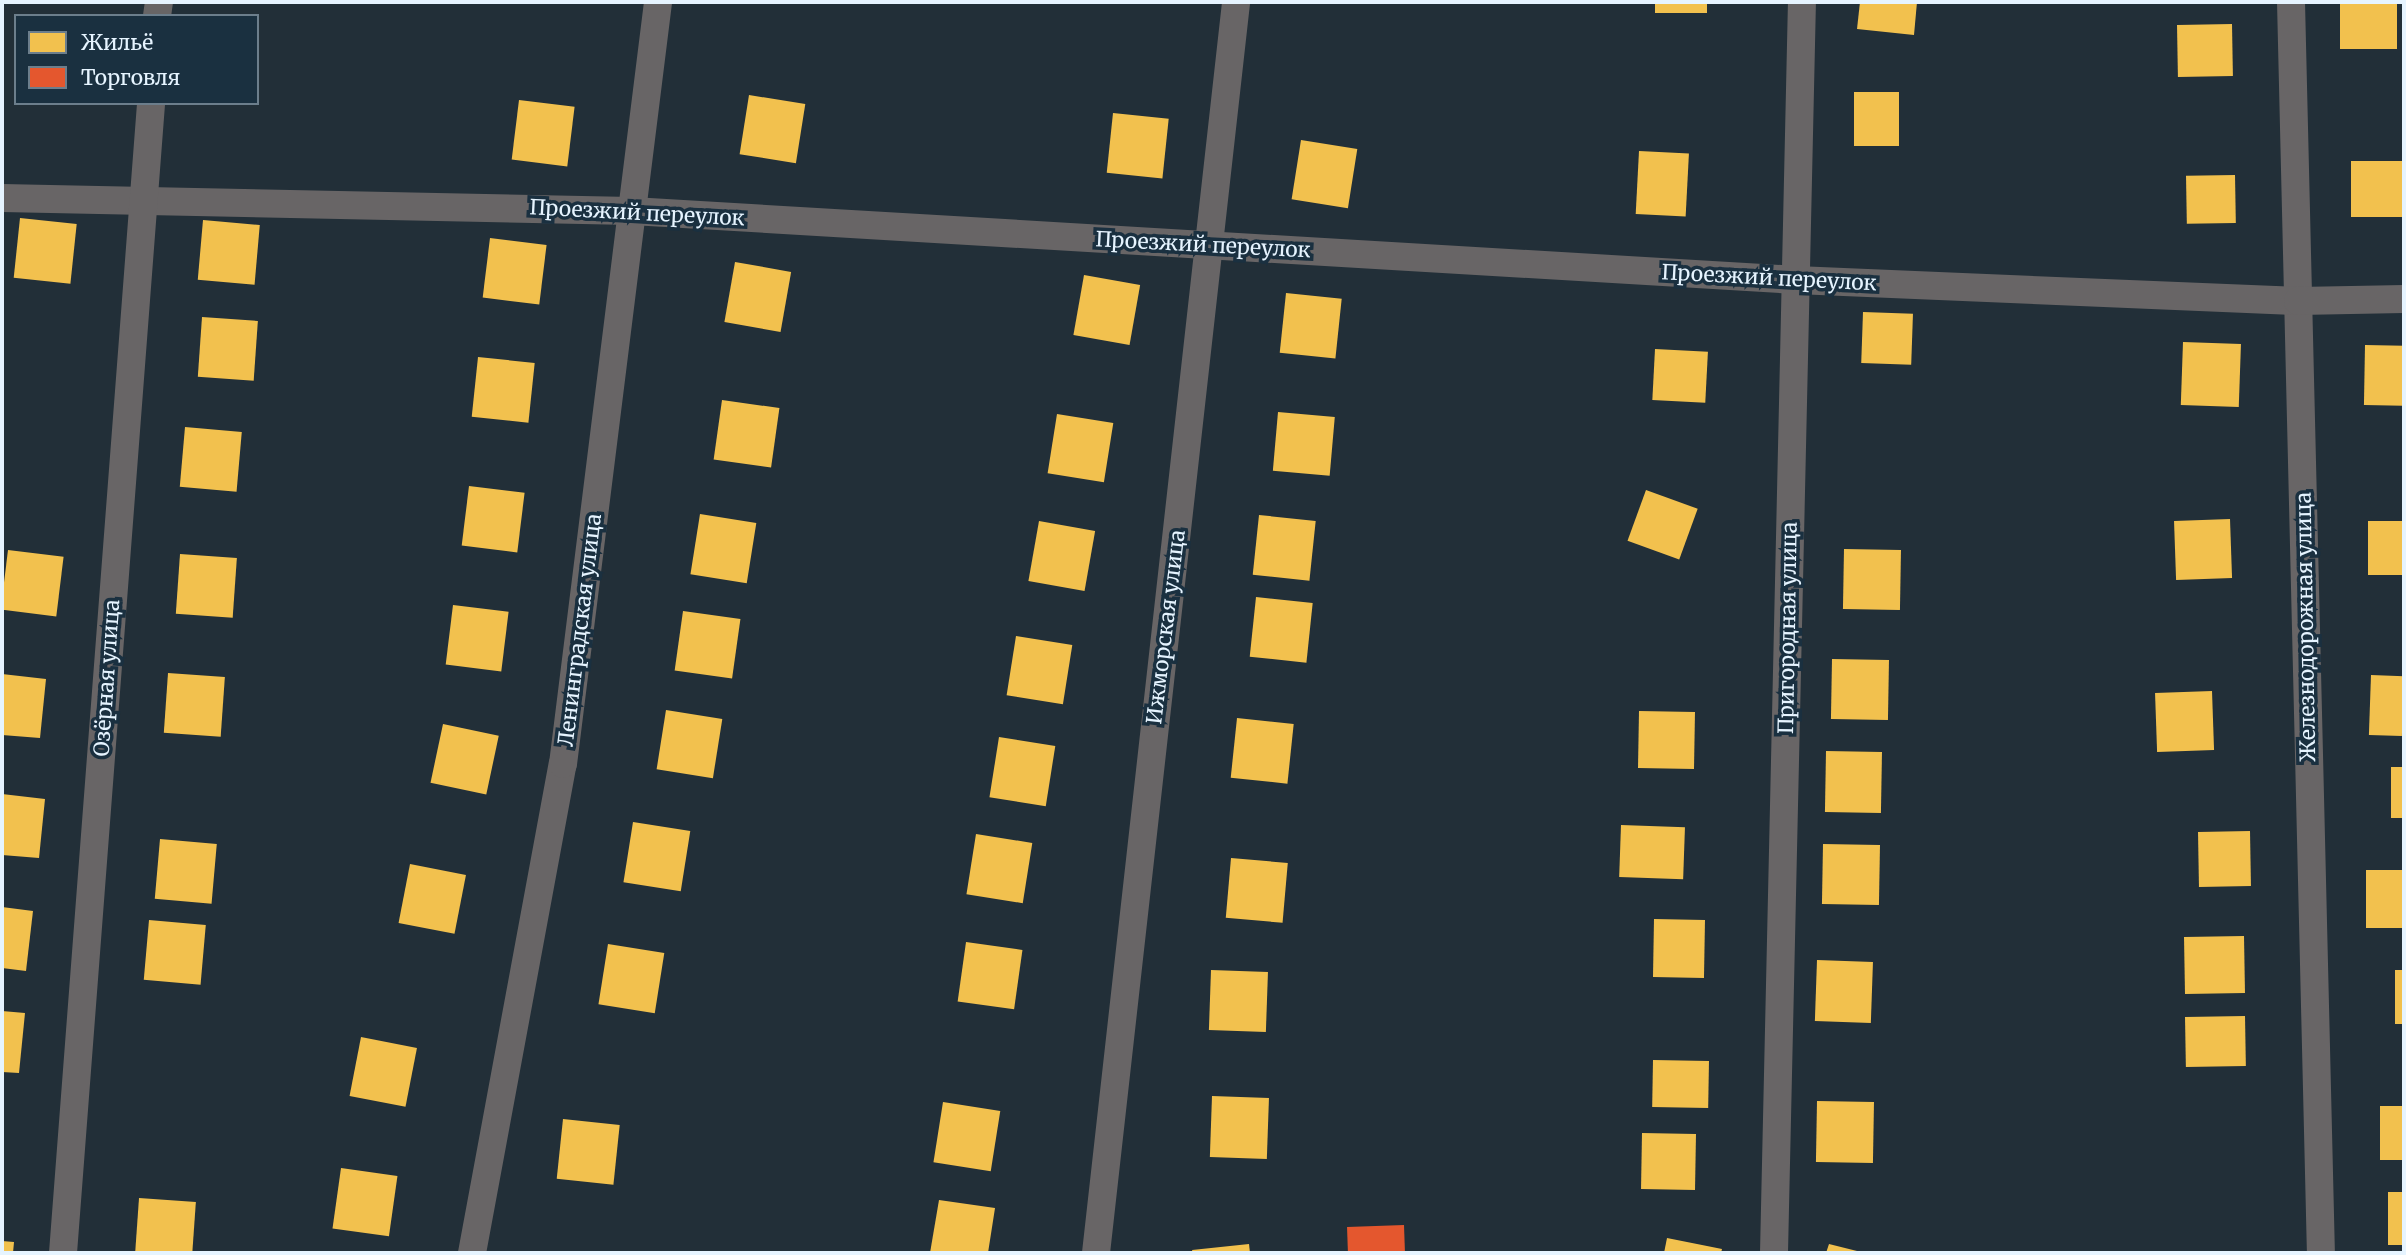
<!DOCTYPE html>
<html>
<head>
<meta charset="utf-8">
<style>
	body { margin:0 }
	#map { position:relative; width:2406px; height:1255px; overflow:hidden; background:#222f38; font-family:Merriweather,serif }
	div>[style] { position:absolute }
	[style*='--x'] { left:calc(var(--x)*1px); top:calc(var(--y)*1px); width:calc(var(--w)*1px); rotate:calc(var(--a)*1deg) }
	.homes>* { inset:0; background:#f2c14e; transform-origin:0 0 }
	.shops>* { inset:0; background:#e4572e; transform-origin:0 0 }
	.minor>* { height:28px; margin:-14px; padding:0 14px; transform-origin:14px; border-radius:14px; background:#686566 }
	span { translate:-50% -50%; white-space:nowrap; text-align:center; line-height:1.15; -webkit-text-stroke:7px #1a3040; paint-order:stroke }
	.street-label { font-size:21px; color:#e6f4ff }
	.frame { position:absolute; inset:0; border:4px solid #e6f4ff; pointer-events:none }
	.legend { position:absolute; left:14px; top:14px; width:245px; height:91px; box-sizing:border-box; background:#1a3040; border:2px solid #6c7e8c; margin:0; padding:9px 12px; list-style:none; font-size:21px; color:#e6f4ff }
	.legend li { display:flex; align-items:center; gap:14px; height:35px }
	.legend b { width:35px; border:2px solid #6c7e8c }
</style>
</head>
<body>
<div id="map">
	<div class="homes">
		<div style="left:1655px;top:2px;width:52px;height:11px"></div>
		<div style="clip-path:polygon(1860px 2px,1917px 2px,1914px 35px,1857px 29px)"></div>
		<div style="left:2340px;top:2px;width:57px;height:47px"></div>
		<div style="left:2232px;top:24px;width:52px;height:55px;rotate:89deg"></div>
		<div style="left:1854px;top:92px;width:45px;height:54px"></div>
		<div style="left:749px;top:95px;width:57px;height:60px;rotate:9deg"></div>
		<div style="left:519px;top:100px;width:56px;height:60px;rotate:7deg"></div>
		<div style="left:1113px;top:113px;width:56px;height:60px;rotate:6deg"></div>
		<div style="left:1301px;top:140px;width:57px;height:60px;rotate:9deg"></div>
		<div style="left:1639px;top:151px;width:50px;height:63px;rotate:3deg"></div>
		<div style="left:2404px;top:161px;width:56px;height:53px;rotate:90deg"></div>
		<div style="left:2235px;top:175px;width:48px;height:49px;rotate:89deg"></div>
		<div style="left:20px;top:218px;width:57px;height:60px;rotate:6deg"></div>
		<div style="left:203px;top:220px;width:57px;height:60px;rotate:5deg"></div>
		<div style="left:490px;top:238px;width:57px;height:60px;rotate:7deg"></div>
		<div style="left:735px;top:262px;width:57px;height:61px;rotate:10deg"></div>
		<div style="left:1084px;top:275px;width:57px;height:61px;rotate:10deg"></div>
		<div style="left:1286px;top:293px;width:56px;height:60px;rotate:6deg"></div>
		<div style="left:1863px;top:312px;width:50px;height:51px;rotate:2deg"></div>
		<div style="left:202px;top:317px;width:56px;height:60px;rotate:4deg"></div>
		<div style="left:2183px;top:342px;width:58px;height:63px;rotate:2deg"></div>
		<div style="left:2365px;top:345px;width:39px;height:60px;rotate:1deg"></div>
		<div style="left:1655px;top:349px;width:53px;height:51px;rotate:3deg"></div>
		<div style="left:478px;top:357px;width:57px;height:60px;rotate:6deg"></div>
		<div style="left:722px;top:400px;width:58px;height:60px;rotate:8deg"></div>
		<div style="left:1278px;top:412px;width:57px;height:59px;rotate:5deg"></div>
		<div style="left:1057px;top:414px;width:57px;height:60px;rotate:9deg"></div>
		<div style="left:185px;top:427px;width:57px;height:60px;rotate:5deg"></div>
		<div style="left:469px;top:486px;width:56px;height:60px;rotate:7deg"></div>
		<div style="left:1646px;top:490px;width:55px;height:54px;rotate:20deg"></div>
		<div style="left:700px;top:514px;width:57px;height:61px;rotate:9deg"></div>
		<div style="left:1259px;top:515px;width:57px;height:60px;rotate:6deg"></div>
		<div style="left:2230px;top:519px;width:59px;height:56px;rotate:88deg"></div>
		<div style="left:1039px;top:521px;width:57px;height:61px;rotate:10deg"></div>
		<div style="left:2368px;top:521px;width:36px;height:54px"></div>
		<div style="left:1844px;top:549px;width:57px;height:60px;rotate:1deg"></div>
		<div style="left:8px;top:550px;width:56px;height:60px;rotate:7deg"></div>
		<div style="left:180px;top:554px;width:57px;height:60px;rotate:4deg"></div>
		<div style="left:1256px;top:597px;width:57px;height:60px;rotate:6deg"></div>
		<div style="left:453px;top:605px;width:56px;height:60px;rotate:7deg"></div>
		<div style="left:683px;top:611px;width:58px;height:60px;rotate:8deg"></div>
		<div style="left:1016px;top:636px;width:57px;height:60px;rotate:9deg"></div>
		<div style="left:1832px;top:659px;width:57px;height:60px;rotate:1deg"></div>
		<div style="left:168px;top:673px;width:57px;height:60px;rotate:4deg"></div>
		<div style="clip-path:polygon(2px 674px,46px 679px,40px 738px,2px 735px)"></div>
		<div style="left:2371px;top:675px;width:33px;height:60px;rotate:2deg"></div>
		<div style="left:2212px;top:691px;width:59px;height:57px;rotate:88deg"></div>
		<div style="left:666px;top:710px;width:57px;height:60px;rotate:9deg"></div>
		<div style="left:1639px;top:711px;width:56px;height:57px;rotate:1deg"></div>
		<div style="left:1237px;top:718px;width:57px;height:60px;rotate:6deg"></div>
		<div style="left:443px;top:724px;width:57px;height:60px;rotate:12deg"></div>
		<div style="left:999px;top:737px;width:57px;height:61px;rotate:9deg"></div>
		<div style="left:1826px;top:751px;width:56px;height:61px;rotate:1deg"></div>
		<div style="left:2391px;top:767px;width:13px;height:51px"></div>
		<div style="clip-path:polygon(2px 794px,45px 799px,39px 858px,2px 855px)"></div>
		<div style="left:633px;top:822px;width:58px;height:61px;rotate:9deg"></div>
		<div style="left:1621px;top:825px;width:64px;height:52px;rotate:2deg"></div>
		<div style="left:2250px;top:831px;width:55px;height:52px;rotate:89deg"></div>
		<div style="left:976px;top:834px;width:57px;height:61px;rotate:9deg"></div>
		<div style="left:160px;top:839px;width:57px;height:60px;rotate:5deg"></div>
		<div style="left:1823px;top:844px;width:57px;height:60px;rotate:1deg"></div>
		<div style="left:1231px;top:858px;width:57px;height:60px;rotate:5deg"></div>
		<div style="left:410px;top:864px;width:57px;height:60px;rotate:11deg"></div>
		<div style="left:2404px;top:870px;width:58px;height:38px;rotate:90deg"></div>
		<div style="clip-path:polygon(2px 907px,33px 911px,26px 971px,2px 968px)"></div>
		<div style="left:1654px;top:919px;width:51px;height:58px;rotate:1deg"></div>
		<div style="left:149px;top:920px;width:57px;height:60px;rotate:5deg"></div>
		<div style="left:2244px;top:936px;width:57px;height:60px;rotate:89deg"></div>
		<div style="left:966px;top:942px;width:57px;height:60px;rotate:8deg"></div>
		<div style="left:608px;top:944px;width:57px;height:61px;rotate:9deg"></div>
		<div style="left:1817px;top:960px;width:56px;height:61px;rotate:2deg"></div>
		<div style="left:1211px;top:970px;width:57px;height:60px;rotate:2deg"></div>
		<div style="left:2395px;top:970px;width:9px;height:54px"></div>
		<div style="clip-path:polygon(2px 1011px,25px 1013px,19px 1073px,2px 1072px)"></div>
		<div style="left:2245px;top:1016px;width:50px;height:60px;rotate:89deg"></div>
		<div style="left:361px;top:1037px;width:57px;height:60px;rotate:11deg"></div>
		<div style="left:1653px;top:1060px;width:56px;height:47px;rotate:1deg"></div>
		<div style="left:1212px;top:1096px;width:57px;height:61px;rotate:2deg"></div>
		<div style="left:1817px;top:1101px;width:57px;height:61px;rotate:1deg"></div>
		<div style="left:943px;top:1102px;width:58px;height:61px;rotate:9deg"></div>
		<div style="left:2404px;top:1106px;width:54px;height:24px;rotate:90deg"></div>
		<div style="left:563px;top:1119px;width:57px;height:60px;rotate:6deg"></div>
		<div style="left:1642px;top:1133px;width:54px;height:56px;rotate:1deg"></div>
		<div style="left:341px;top:1168px;width:57px;height:61px;rotate:8deg"></div>
		<div style="left:2388px;top:1192px;width:16px;height:53px"></div>
		<div style="left:139px;top:1198px;width:57px;height:55px;rotate:4deg"></div>
		<div style="clip-path:polygon(939px 1200px,995px 1208px,988px 1253px,930px 1253px)"></div>
		<div style="clip-path:polygon(1667px 1238px,1722px 1249px,1721px 1253px,1664px 1253px)"></div>
		<div style="clip-path:polygon(2px 1241px,14px 1242px,13px 1253px,2px 1253px)"></div>
		<div style="clip-path:polygon(1249px 1244px,1250px 1253px,1193px 1253px,1192px 1250px)"></div>
		<div style="clip-path:polygon(1829px 1244px,1861px 1252px,1861px 1253px,1826px 1253px)"></div>
	</div>
	<div class="shops">
		<div style="left:1404px;top:1225px;width:28px;height:57px;rotate:88deg"></div>
	</div>
	<div class="minor">
		<div style="--x:2291;--y:2;--w:1251;--a:88.63"></div>
		<div style="--x:157;--y:16;--w:14;--a:-82"></div>
		<div style="--x:2;--y:198;--w:630;--a:1.18"></div>
		<div style="--x:632;--y:211;--w:1166;--a:3.39"></div>
		<div style="--x:1796;--y:280;--w:502;--a:2.4"></div>
		<div style="--x:2298;--y:301;--w:106;--a:-1.1"></div>
		<div style="--x:63;--y:1253;--w:1153;--a:-85.62"></div>
		<div style="--x:472;--y:1253;--w:497;--a:-79.5"></div>
		<div style="--x:563;--y:764;--w:768;--a:-82.89"></div>
		<div style="--x:1096;--y:1253;--w:1259;--a:-83.61"></div>
		<div style="--x:1774;--y:1253;--w:1251;--a:-88.72"></div>
	</div>
	<div class="street-label">
		<span style="left:637px;top:213px;rotate:3deg">Проезжий переулок</span>
		<span style="left:1203px;top:245px;rotate:3deg">Проезжий переулок</span>
		<span style="left:1769px;top:278px;rotate:3deg">Проезжий переулок</span>
		<span style="left:1166px;top:627px;rotate:-83deg">Ижморская улица</span>
		<span style="left:2306px;top:627px;rotate:-91deg">Железнодорожная улица</span>
		<span style="left:1788px;top:628px;rotate:-89deg">Пригородная улица</span>
		<span style="left:580px;top:630px;rotate:-83deg">Ленинградская улица</span>
		<span style="left:107px;top:678px;rotate:-86deg">Озёрная улица</span>
	</div>
	<div class="frame"></div>
	<ul class="legend">
	<li><b style="height:19px;background:#f2c14e"></b>Жильё</li>
	<li><b style="height:19px;background:#e4572e"></b>Торговля</li>
	</ul>
</div>
</body>
</html>
